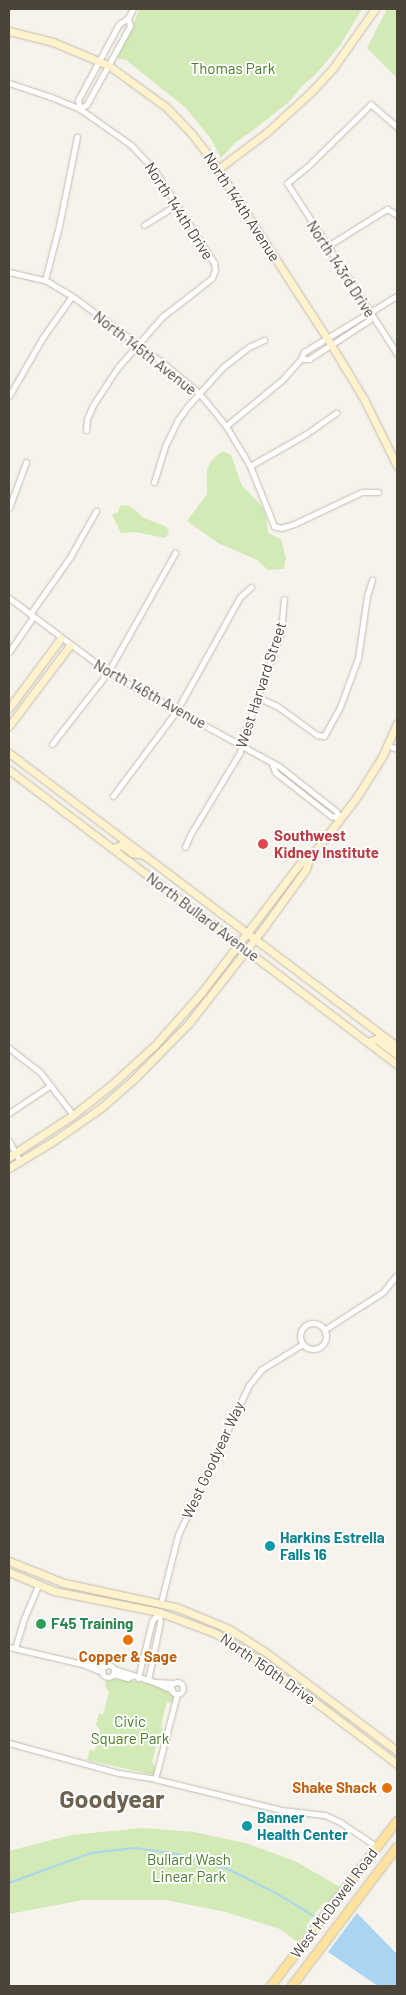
<!DOCTYPE html>
<html>
<head>
<meta charset="utf-8">
<style>
	body { margin:0 }
	#map { position:relative; width:406px; height:1995px; overflow:hidden; background:#f6f3ec; font-family:Barlow,sans-serif }
	div>[style] { position:absolute }
	[style*='--x'] { left:calc(var(--x)*1px); top:calc(var(--y)*1px); width:calc(var(--w)*1px); rotate:calc(var(--a)*1deg) }
	.green>* { inset:0; background:#d2eab5 }
	.water>* { inset:0; background:#a9d4f2 }
	.stream>* { height:2px; margin:-1px; padding:0 1px; transform-origin:1px; border-radius:1px; background:#a9d4f2 }
	.roads { filter:drop-shadow(0 0 1px #c2bbae) drop-shadow(0 0 1px #c2bbae) }
	.street>* { height:5px; margin:-2.5px; padding:0 2.5px; transform-origin:2.5px; border-radius:2.5px; background:#fff }
	.street>.ring { margin:-2.5px; padding:0; box-sizing:content-box; background:none; border:5px solid #fff; border-radius:50% }
	.secondary>* { height:7px; margin:-3.5px; padding:0 3.5px; transform-origin:3.5px; border-radius:3.5px; background:#fff3cd }
	.primary>* { height:8px; margin:-4px; padding:0 4px; transform-origin:4px; border-radius:4px; background:#ffe39c }
	.dots>* { width:14px; height:14px; translate:-50% -50%; box-sizing:border-box; border:2px solid #fff; border-radius:50% }
	span { translate:-50% -50%; white-space:nowrap; text-align:center; line-height:1.15; -webkit-text-stroke:4px #fff; paint-order:stroke }
	.park-label { font-size:15px; color:#4a7f2a }
	.street-label { font-size:15px; color:#4b4439 }
	.health-label { font-size:15px; color:#be3a42; font-weight:700 }
	.left { translate:0 -50%; text-align:left }
	.culture-label { font-size:15px; color:#0d838f; font-weight:700 }
	.leisure-label { font-size:15px; color:#27864d; font-weight:700 }
	.food-label { font-size:15px; color:#c56008; font-weight:700 }
	.right { translate:-100% -50%; text-align:right }
	.town-label { font-size:25px; color:#6e6250; font-weight:700 }
	.frame { position:absolute; inset:0; border:10px solid #4b4439; pointer-events:none }
</style>
</head>
<body>
<div id="map">
	<div class="green">
		<div style="clip-path:polygon(140px 9px,362px 9px,341px 44px,317px 73px,302px 86px,289px 102px,252px 131px,236px 142px,221px 158px,211px 139px,186px 108px,126px 60px,117px 58px)"></div>
		<div style="clip-path:polygon(387px 9px,397px 9px,397px 78px,367px 48px)"></div>
		<div style="clip-path:polygon(222px 451px,231px 455px,242px 486px,261px 505px,266px 516px,268px 533px,281px 539px,286px 558px,284px 569px,268px 570px,257px 560px,218px 543px,187px 521px,207px 494px,207px 470px,211px 461px)"></div>
		<div style="clip-path:polygon(121px 505px,130px 506px,144px 518px,165px 526px,169px 530px,168px 534px,165px 538px,136px 532px,121px 533px,112px 515px,118px 512px)"></div>
		<div style="clip-path:polygon(119px 1677px,165px 1688px,175px 1695px,172px 1703px,167px 1702px,163px 1717px,161px 1727px,164px 1733px,161px 1746px,157px 1743px,152px 1762px,156px 1769px,154px 1775px,87px 1760px,90px 1749px,93px 1751px,95px 1750px,100px 1730px,96px 1725px,99px 1713px,103px 1715px,109px 1692px,105px 1686px,107px 1679px)"></div>
		<div style="clip-path:polygon(143px 1828px,194px 1832px,245px 1843px,295px 1861px,340px 1887px,327px 1904px,324px 1902px,306px 1926px,308px 1928px,297px 1942px,280px 1929px,226px 1912px,166px 1900px,83px 1900px,9px 1914px,9px 1851px,71px 1835px)"></div>
	</div>
	<div class="water">
		<div style="clip-path:polygon(357px 1913px,397px 1954px,397px 1986px,378px 1986px,328px 1952px)"></div>
	</div>
	<div class="stream">
		<div style="--x:9;--y:1883;--w:87;--a:-20.1"></div>
		<div style="--x:91;--y:1853;--w:44;--a:-6.5"></div>
		<div style="--x:135;--y:1848;--w:42;--a:8.1"></div>
		<div style="--x:177;--y:1854;--w:53;--a:16.4"></div>
		<div style="--x:228;--y:1869;--w:54;--a:26.6"></div>
		<div style="--x:276;--y:1893;--w:44;--a:31.2"></div>
	</div>
	<div class="roads">
		<div class="street">
			<div style="--x:128;--y:18;--w:8;--a:76"></div>
			<div style="--x:130;--y:26;--w:89;--a:118.9"></div>
			<div style="--x:87;--y:104;--w:9;--a:144"></div>
			<div style="--x:80;--y:109;--w:9;--a:-103"></div>
			<div style="--x:78;--y:100;--w:86;--a:-61.7"></div>
			<div style="--x:119;--y:24;--w:11;--a:-34"></div>
			<div style="--x:128;--y:18;--w:10;--a:-61"></div>
			<div style="--x:9;--y:83;--w:44;--a:18.4"></div>
			<div style="--x:51;--y:97;--w:31;--a:22"></div>
			<div style="--x:80;--y:109;--w:62;--a:35.2"></div>
			<div style="--x:131;--y:145;--w:35;--a:47"></div>
			<div style="--x:155;--y:171;--w:109;--a:57.3"></div>
			<div style="--x:214;--y:263;--w:7;--a:82"></div>
			<div style="--x:215;--y:270;--w:9;--a:111"></div>
			<div style="--x:212;--y:278;--w:63;--a:142"></div>
			<div style="--x:162;--y:317;--w:67;--a:131.3"></div>
			<div style="--x:118;--y:367;--w:45;--a:123.3"></div>
			<div style="--x:93;--y:405;--w:15;--a:113"></div>
			<div style="--x:87;--y:419;--w:11;--a:95"></div>
			<div style="--x:397;--y:127;--w:35;--a:-139"></div>
			<div style="--x:371;--y:104;--w:88;--a:135.5"></div>
			<div style="--x:308;--y:166;--w:27;--a:141"></div>
			<div style="--x:287;--y:183;--w:203;--a:57.2"></div>
			<div style="--x:144;--y:225;--w:38;--a:-32"></div>
			<div style="--x:326;--y:247;--w:72;--a:-31.9"></div>
			<div style="--x:387;--y:209;--w:12;--a:31"></div>
			<div style="--x:9;--y:272;--w:37;--a:13"></div>
			<div style="--x:45;--y:280;--w:31;--a:31"></div>
			<div style="--x:72;--y:296;--w:113;--a:36.4"></div>
			<div style="--x:163;--y:363;--w:47;--a:39.8"></div>
			<div style="--x:199;--y:393;--w:43;--a:50.7"></div>
			<div style="--x:226;--y:426;--w:47;--a:59"></div>
			<div style="--x:250;--y:466;--w:65;--a:68.2"></div>
			<div style="--x:274;--y:526;--w:7;--a:16"></div>
			<div style="--x:281;--y:528;--w:14;--a:-17"></div>
			<div style="--x:294;--y:524;--w:75;--a:-25.2"></div>
			<div style="--x:362;--y:492;--w:16;--a:0"></div>
			<div style="--x:45;--y:280;--w:56;--a:-75.5"></div>
			<div style="--x:59;--y:226;--w:91;--a:-78.6"></div>
			<div style="--x:301;--y:359;--w:8;--a:0"></div>
			<div style="--x:309;--y:359;--w:72;--a:-33"></div>
			<div style="--x:369;--y:320;--w:6;--a:-81"></div>
			<div style="--x:9;--y:396;--w:68;--a:-60"></div>
			<div style="--x:43;--y:337;--w:50;--a:-54.7"></div>
			<div style="--x:226;--y:426;--w:72;--a:-39.4"></div>
			<div style="--x:282;--y:380;--w:28;--a:-48"></div>
			<div style="--x:301;--y:359;--w:8;--a:-67"></div>
			<div style="--x:304;--y:352;--w:109;--a:-31.1"></div>
			<div style="--x:250;--y:466;--w:64;--a:-29.7"></div>
			<div style="--x:306;--y:434;--w:37;--a:-35"></div>
			<div style="--x:154;--y:482;--w:38;--a:-73"></div>
			<div style="--x:165;--y:446;--w:28;--a:-64"></div>
			<div style="--x:177;--y:421;--w:17;--a:-54"></div>
			<div style="--x:187;--y:407;--w:54;--a:-48"></div>
			<div style="--x:223;--y:367;--w:33;--a:-38"></div>
			<div style="--x:249;--y:347;--w:17;--a:-25"></div>
			<div style="--x:9;--y:508;--w:49;--a:-69.7"></div>
			<div style="--x:9;--y:598;--w:124;--a:36.8"></div>
			<div style="--x:108;--y:672;--w:196;--a:28.9"></div>
			<div style="--x:280;--y:767;--w:71;--a:38.2"></div>
			<div style="--x:336;--y:811;--w:8;--a:60"></div>
			<div style="--x:30;--y:614;--w:70;--a:-54.9"></div>
			<div style="--x:70;--y:557;--w:53;--a:-60.5"></div>
			<div style="--x:9;--y:652;--w:42;--a:-55.6"></div>
			<div style="--x:259;--y:698;--w:20;--a:24"></div>
			<div style="--x:277;--y:706;--w:49;--a:35.9"></div>
			<div style="--x:317;--y:735;--w:7;--a:8"></div>
			<div style="--x:324;--y:736;--w:33;--a:-61"></div>
			<div style="--x:340;--y:707;--w:52;--a:-69.8"></div>
			<div style="--x:358;--y:658;--w:63;--a:-81.7"></div>
			<div style="--x:367;--y:596;--w:17;--a:-73"></div>
			<div style="--x:52;--y:744;--w:91;--a:-52.1"></div>
			<div style="--x:108;--y:672;--w:137;--a:-60.6"></div>
			<div style="--x:387;--y:745;--w:11;--a:22"></div>
			<div style="--x:272;--y:764;--w:9;--a:69"></div>
			<div style="--x:275;--y:772;--w:71;--a:38.2"></div>
			<div style="--x:331;--y:816;--w:9;--a:13"></div>
			<div style="--x:113;--y:796;--w:107;--a:-53.3"></div>
			<div style="--x:177;--y:710;--w:129;--a:-60.9"></div>
			<div style="--x:240;--y:597;--w:15;--a:-42"></div>
			<div style="--x:185;--y:847;--w:13;--a:-67"></div>
			<div style="--x:190;--y:835;--w:97;--a:-58.9"></div>
			<div style="--x:240;--y:752;--w:15;--a:-79"></div>
			<div style="--x:243;--y:737;--w:112;--a:-70.1"></div>
			<div style="--x:281;--y:632;--w:33;--a:-85"></div>
			<div style="--x:9;--y:1048;--w:39;--a:38"></div>
			<div style="--x:40;--y:1072;--w:54;--a:52.5"></div>
			<div style="--x:9;--y:1113;--w:50;--a:-33.7"></div>
			<div style="--x:9;--y:1141;--w:24;--a:62"></div>
			<div class="ring" style="left:300px;top:1323px;width:21px;height:21px"></div>
			<div style="--x:324;--y:1330;--w:70;--a:-32.8"></div>
			<div style="--x:383;--y:1292;--w:22;--a:-51"></div>
			<div style="--x:161;--y:1602;--w:69;--a:-75.8"></div>
			<div style="--x:178;--y:1535;--w:166;--a:-64.7"></div>
			<div style="--x:249;--y:1385;--w:21;--a:-51"></div>
			<div style="--x:262;--y:1369;--w:48;--a:-31.4"></div>
			<div style="--x:9;--y:1647;--w:75;--a:13.1"></div>
			<div style="--x:82;--y:1664;--w:23;--a:5"></div>
			<div style="--x:15;--y:1648;--w:28;--a:-73"></div>
			<div style="--x:23;--y:1621;--w:39;--a:-67"></div>
			<div style="--x:82;--y:1664;--w:22;--a:22"></div>
			<div class="ring" style="left:102px;top:1665px;width:7px;height:7px"></div>
			<div style="--x:114;--y:1669;--w:42;--a:18"></div>
			<div style="--x:154;--y:1682;--w:20;--a:3"></div>
			<div style="--x:113;--y:1674;--w:15;--a:16"></div>
			<div style="--x:127;--y:1678;--w:5;--a:-22"></div>
			<div style="--x:138;--y:1678;--w:59;--a:-76.2"></div>
			<div style="--x:152;--y:1621;--w:11;--a:-52"></div>
			<div style="--x:148;--y:1680;--w:59;--a:-78.3"></div>
			<div style="--x:160;--y:1622;--w:10;--a:-96"></div>
			<div style="--x:154;--y:1682;--w:20;--a:24"></div>
			<div class="ring" style="left:171px;top:1682px;width:7px;height:7px"></div>
			<div style="--x:9;--y:1743;--w:114;--a:15.3"></div>
			<div style="--x:119;--y:1773;--w:36;--a:9"></div>
			<div style="--x:155;--y:1779;--w:130;--a:13.8"></div>
			<div style="--x:281;--y:1810;--w:44;--a:6.5"></div>
			<div style="--x:325;--y:1815;--w:17;--a:25"></div>
			<div style="--x:340;--y:1822;--w:45;--a:34"></div>
			<div style="--x:155;--y:1779;--w:88;--a:-75.5"></div>
		</div>
		<div class="secondary">
			<div style="--x:9;--y:31;--w:45;--a:14"></div>
			<div style="--x:53;--y:42;--w:60;--a:22.7"></div>
			<div style="--x:108;--y:65;--w:72;--a:35.9"></div>
			<div style="--x:166;--y:107;--w:37;--a:46"></div>
			<div style="--x:192;--y:134;--w:35;--a:53"></div>
			<div style="--x:213;--y:162;--w:210;--a:57.1"></div>
			<div style="--x:327;--y:338;--w:71;--a:58.8"></div>
			<div style="--x:364;--y:399;--w:75;--a:63.8"></div>
			<div style="--x:218;--y:169;--w:60;--a:-36.9"></div>
			<div style="--x:266;--y:133;--w:59;--a:-42.3"></div>
			<div style="--x:310;--y:93;--w:34;--a:-47"></div>
			<div style="--x:333;--y:68;--w:72;--a:-54.6"></div>
			<div style="--x:9;--y:708;--w:87;--a:-53.4"></div>
			<div style="--x:9;--y:726;--w:101;--a:-53"></div>
			<div style="--x:9;--y:753;--w:486;--a:37.1"></div>
			<div style="--x:9;--y:770;--w:487;--a:37.2"></div>
			<div style="--x:114;--y:848;--w:8;--a:-23"></div>
			<div style="--x:121;--y:845;--w:14;--a:36"></div>
			<div style="--x:132;--y:853;--w:10;--a:11"></div>
			<div style="--x:368;--y:1042;--w:9;--a:-21"></div>
			<div style="--x:376;--y:1039;--w:26;--a:37"></div>
			<div style="--x:9;--y:1157;--w:77;--a:-33.3"></div>
			<div style="--x:73;--y:1115;--w:48;--a:-38.3"></div>
			<div style="--x:111;--y:1085;--w:59;--a:-42.3"></div>
			<div style="--x:155;--y:1045;--w:71;--a:-48.4"></div>
			<div style="--x:202;--y:992;--w:163;--a:-52.7"></div>
			<div style="--x:301;--y:862;--w:9;--a:-21"></div>
			<div style="--x:9;--y:1168;--w:50;--a:-31.2"></div>
			<div style="--x:52;--y:1142;--w:61;--a:-35"></div>
			<div style="--x:102;--y:1107;--w:43;--a:-41.2"></div>
			<div style="--x:134;--y:1079;--w:78;--a:-45.5"></div>
			<div style="--x:189;--y:1023;--w:118;--a:-51.9"></div>
			<div style="--x:262;--y:930;--w:75;--a:-54.2"></div>
			<div style="--x:306;--y:869;--w:10;--a:-73"></div>
			<div style="--x:309;--y:859;--w:77;--a:-52.4"></div>
			<div style="--x:356;--y:798;--w:49;--a:-57.6"></div>
			<div style="--x:382;--y:757;--w:37;--a:-66"></div>
			<div style="--x:9;--y:1561;--w:59;--a:21.8"></div>
			<div style="--x:64;--y:1583;--w:115;--a:12.1"></div>
			<div style="--x:176;--y:1607;--w:57;--a:22.5"></div>
			<div style="--x:229;--y:1629;--w:41;--a:32.2"></div>
			<div style="--x:264;--y:1651;--w:166;--a:36.9"></div>
			<div style="--x:9;--y:1572;--w:49;--a:22.9"></div>
			<div style="--x:54;--y:1591;--w:107;--a:11.3"></div>
			<div style="--x:159;--y:1612;--w:60;--a:20.6"></div>
			<div style="--x:215;--y:1633;--w:57;--a:31.5"></div>
			<div style="--x:264;--y:1663;--w:167;--a:37.2"></div>
		</div>
		<div class="primary">
			<div style="--x:271;--y:1986;--w:208;--a:-52.6"></div>
			<div style="--x:292;--y:1986;--w:174;--a:-52.9"></div>
		</div>
	</div>
	<div class="dots">
		<div style="left:263px;top:844px;background:#e0444e"></div>
		<div style="left:270px;top:1546px;background:#0f9aa8"></div>
		<div style="left:41px;top:1624px;background:#2e9e5b"></div>
		<div style="left:128px;top:1640px;background:#e8710a"></div>
		<div style="left:387px;top:1788px;background:#e8710a"></div>
		<div style="left:247px;top:1826px;background:#0f9aa8"></div>
	</div>
	<div class="park-label">
		<span style="left:233px;top:69px">Thomas Park</span>
		<span style="left:130px;top:1730px">Civic<br>Square Park</span>
		<span style="left:189px;top:1868px">Bullard Wash<br>Linear Park</span>
	</div>
	<div class="street-label">
		<span style="left:242px;top:207px;rotate:57deg">North 144th Avenue</span>
		<span style="left:179px;top:211px;rotate:57deg">North 144th Drive</span>
		<span style="left:341px;top:269px;rotate:57deg">North 143rd Drive</span>
		<span style="left:145px;top:353px;rotate:38deg">North 145th Avenue</span>
		<span style="left:261px;top:685px;rotate:-72deg">West Harvard Street</span>
		<span style="left:150px;top:694px;rotate:29deg">North 146th Avenue</span>
		<span style="left:203px;top:917px;rotate:37deg">North Bullard Avenue</span>
		<span style="left:213px;top:1460px;rotate:-65deg">West Goodyear Way</span>
		<span style="left:268px;top:1669px;rotate:35deg">North 150th Drive</span>
		<span style="left:334px;top:1903px;rotate:-53deg">West McDowell Road</span>
	</div>
	<div class="health-label">
		<span class="left" style="left:274px;top:844px">Southwest<br>Kidney Institute</span>
	</div>
	<div class="culture-label">
		<span class="left" style="left:280px;top:1546px">Harkins Estrella<br>Falls 16</span>
		<span class="left" style="left:257px;top:1826px">Banner<br>Health Center</span>
	</div>
	<div class="leisure-label">
		<span class="left" style="left:51px;top:1624px">F45 Training</span>
	</div>
	<div class="food-label">
		<span style="left:128px;top:1657px">Copper &amp; Sage</span>
		<span class="right" style="left:377px;top:1788px">Shake Shack</span>
	</div>
	<div class="town-label">
		<span style="left:112px;top:1798px">Goodyear</span>
	</div>
	<div class="frame"></div>
</div>
</body>
</html>
